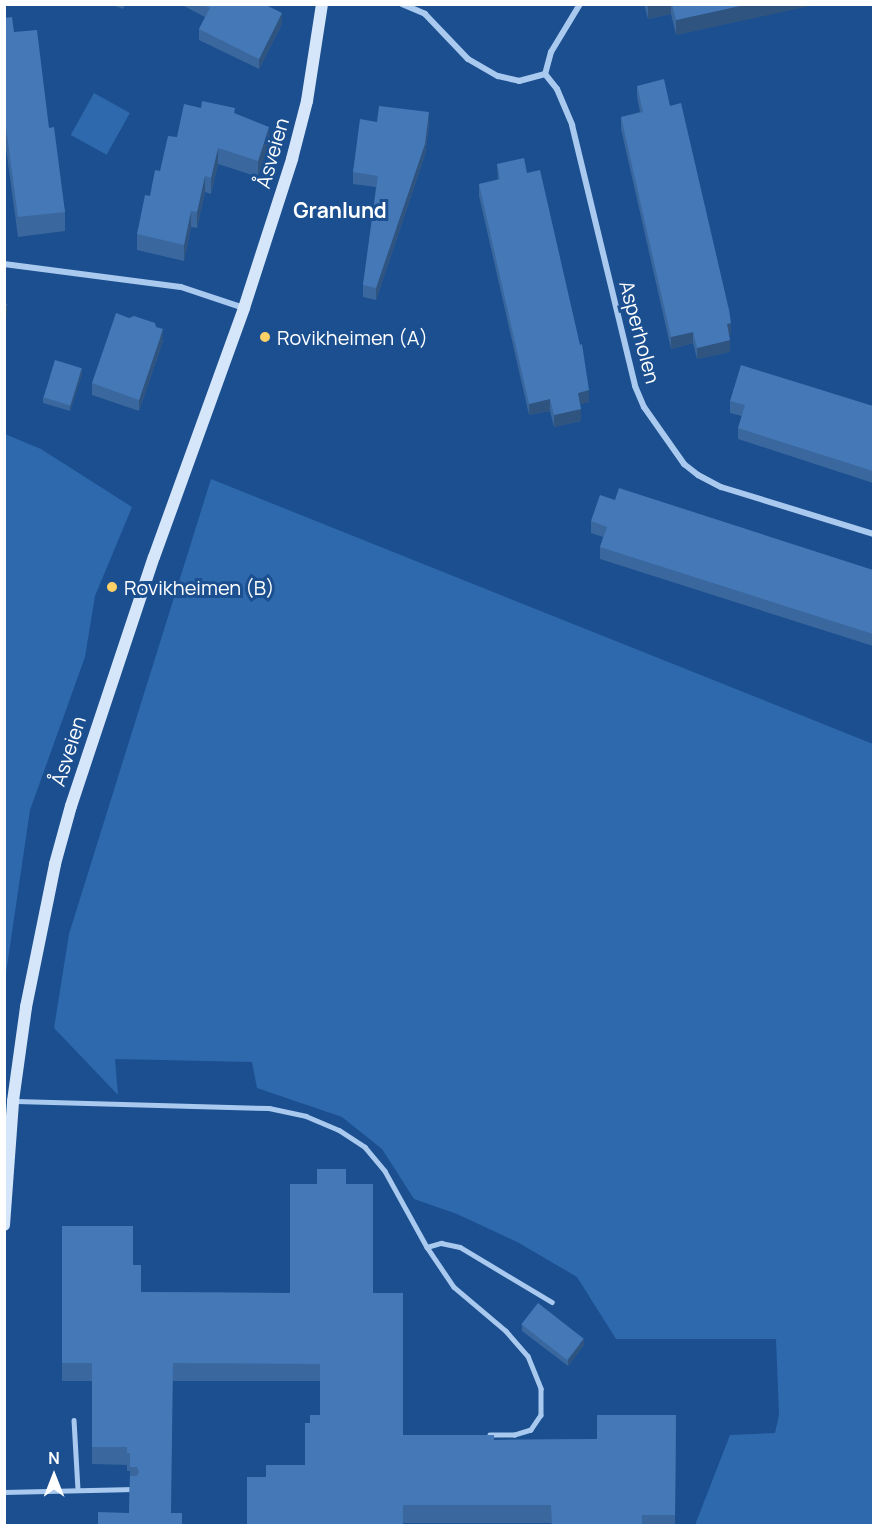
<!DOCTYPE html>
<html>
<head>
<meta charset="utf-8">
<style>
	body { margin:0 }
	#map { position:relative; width:878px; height:1530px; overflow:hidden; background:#1b4f8f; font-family:Manrope,sans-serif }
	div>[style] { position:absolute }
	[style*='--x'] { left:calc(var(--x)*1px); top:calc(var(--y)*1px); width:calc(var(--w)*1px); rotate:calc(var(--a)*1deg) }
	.green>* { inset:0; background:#2e69ad; transform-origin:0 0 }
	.lane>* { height:4.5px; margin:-2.25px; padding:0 2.25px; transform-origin:2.25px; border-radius:2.25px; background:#a9c9ee }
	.street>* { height:6px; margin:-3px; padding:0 3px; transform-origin:3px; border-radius:3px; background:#a9c9ee }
	.secondary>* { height:12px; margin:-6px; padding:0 6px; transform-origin:6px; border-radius:6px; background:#d6e6fa }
	.wall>* { inset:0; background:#3a679d }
	.shaded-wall>* { inset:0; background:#305480 }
	.building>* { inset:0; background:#4478b7; transform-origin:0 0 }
	.dots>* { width:16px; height:16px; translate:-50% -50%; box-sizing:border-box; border:3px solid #1b4f8f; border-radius:50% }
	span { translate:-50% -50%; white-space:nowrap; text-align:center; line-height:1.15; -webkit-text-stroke:6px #1b4f8f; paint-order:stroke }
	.street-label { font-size:20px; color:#fff }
	.poi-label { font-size:20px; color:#fff }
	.left { translate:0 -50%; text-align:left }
	.neighbourhood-label { font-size:21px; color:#fff; font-weight:700 }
	.frame { position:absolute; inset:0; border:6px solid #fff; pointer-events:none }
	.north { position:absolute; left:24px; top:1446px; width:60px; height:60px; -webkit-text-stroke:4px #1b4f8f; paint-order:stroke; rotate:0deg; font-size:16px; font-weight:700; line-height:24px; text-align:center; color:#fff }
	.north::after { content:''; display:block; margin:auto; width:21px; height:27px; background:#fff; clip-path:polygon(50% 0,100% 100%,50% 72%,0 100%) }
</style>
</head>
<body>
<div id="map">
	<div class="green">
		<div style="left:94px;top:93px;width:41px;height:48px;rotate:29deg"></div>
		<div style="clip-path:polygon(5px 434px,41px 449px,132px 507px,95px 596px,85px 657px,30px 810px,5px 980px)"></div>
		<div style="clip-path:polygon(211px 479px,873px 744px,873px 1525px,695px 1525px,730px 1435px,775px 1433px,779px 1415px,776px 1339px,616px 1339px,577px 1277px,519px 1243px,457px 1214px,414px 1199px,382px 1149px,342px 1117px,257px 1088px,252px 1062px,115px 1059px,118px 1095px,54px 1028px,69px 934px)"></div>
	</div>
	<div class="lane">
		<div style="--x:16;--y:1101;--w:253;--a:1.6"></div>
		<div style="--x:269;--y:1108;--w:38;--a:12"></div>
		<div style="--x:306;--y:1116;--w:36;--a:23"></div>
		<div style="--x:339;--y:1130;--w:31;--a:33"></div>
		<div style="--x:365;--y:1147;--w:31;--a:50"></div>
		<div style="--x:385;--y:1171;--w:87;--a:61.1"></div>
		<div style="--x:427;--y:1247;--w:48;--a:56"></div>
		<div style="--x:454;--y:1287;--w:68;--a:40.2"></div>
		<div style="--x:506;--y:1331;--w:33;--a:49"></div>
		<div style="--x:528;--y:1356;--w:35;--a:68"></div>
		<div style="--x:541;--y:1389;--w:26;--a:90"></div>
		<div style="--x:541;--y:1415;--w:18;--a:124"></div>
		<div style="--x:531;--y:1430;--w:17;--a:163"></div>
		<div style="--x:515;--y:1435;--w:25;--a:180"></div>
		<div style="--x:427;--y:1247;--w:15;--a:-16"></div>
		<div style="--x:441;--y:1243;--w:19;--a:12"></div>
		<div style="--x:460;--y:1247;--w:107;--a:30.9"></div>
		<div style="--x:74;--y:1420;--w:70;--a:86.7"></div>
		<div style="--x:4;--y:1492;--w:130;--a:-1.3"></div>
	</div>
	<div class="street">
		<div style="--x:402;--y:4;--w:25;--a:23"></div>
		<div style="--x:425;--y:14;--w:62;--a:46.3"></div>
		<div style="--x:468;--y:59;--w:34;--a:30"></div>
		<div style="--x:498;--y:76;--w:22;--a:13"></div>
		<div style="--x:519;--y:81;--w:27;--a:-15"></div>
		<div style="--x:580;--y:4;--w:56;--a:121.1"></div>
		<div style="--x:551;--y:52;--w:23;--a:105"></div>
		<div style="--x:545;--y:74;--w:19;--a:51"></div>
		<div style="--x:557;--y:89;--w:39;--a:67"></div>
		<div style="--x:572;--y:125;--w:268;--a:76.4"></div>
		<div style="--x:635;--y:386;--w:23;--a:67"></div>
		<div style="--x:644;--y:407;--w:70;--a:54.9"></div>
		<div style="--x:684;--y:464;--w:18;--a:38"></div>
		<div style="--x:698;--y:475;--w:26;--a:28"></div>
		<div style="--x:721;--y:487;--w:160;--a:17.1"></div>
		<div style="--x:4;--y:264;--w:178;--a:7.4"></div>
		<div style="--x:181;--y:287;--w:66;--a:18.4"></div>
	</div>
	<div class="secondary">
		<div style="--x:4;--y:1225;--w:124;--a:-85.8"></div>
		<div style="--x:13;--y:1101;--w:95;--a:-82.1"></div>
		<div style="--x:26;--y:1007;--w:146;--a:-78.5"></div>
		<div style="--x:55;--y:864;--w:60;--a:-74.6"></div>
		<div style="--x:71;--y:806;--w:262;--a:-71.6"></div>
		<div style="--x:154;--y:557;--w:265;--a:-70.1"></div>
		<div style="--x:244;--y:308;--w:157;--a:-72.1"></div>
		<div style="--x:292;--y:159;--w:60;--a:-75.5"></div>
		<div style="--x:307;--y:101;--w:98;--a:-81.2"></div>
	</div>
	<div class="wall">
		<div style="clip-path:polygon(110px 4px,125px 4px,123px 9px)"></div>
		<div style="clip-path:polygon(180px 4px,264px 4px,282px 24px,259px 69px,199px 40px,199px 29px,205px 17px)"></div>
		<div style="clip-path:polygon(644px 4px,815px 4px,676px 35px,671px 14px,648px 19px)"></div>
		<div style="clip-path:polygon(4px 18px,49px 128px,65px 212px,65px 231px,18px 237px,4px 133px)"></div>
		<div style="clip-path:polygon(637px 86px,670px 106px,731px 335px,729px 335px,730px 352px,697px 359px,693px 343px,671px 349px,621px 129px,621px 117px,640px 112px,637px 97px)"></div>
		<div style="clip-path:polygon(235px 113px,269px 143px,258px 177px,218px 164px,211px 194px,205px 192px,197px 228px,191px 227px,184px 261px,137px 250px,137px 234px,150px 196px,177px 137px)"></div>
		<div style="clip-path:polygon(377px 122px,429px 124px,425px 155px,376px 300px,363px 297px,363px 285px,376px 187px,353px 184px,353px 172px)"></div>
		<div style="clip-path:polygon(497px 164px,527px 173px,589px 402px,580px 404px,581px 421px,554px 427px,550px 411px,529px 415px,479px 196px,479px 184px,498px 180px)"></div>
		<div style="clip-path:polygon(156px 327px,163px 341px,139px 411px,92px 395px,92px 383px)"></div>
		<div style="clip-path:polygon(82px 374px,70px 411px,43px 403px,43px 397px)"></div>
		<div style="clip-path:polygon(730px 401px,873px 406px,873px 483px,738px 439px,738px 428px,742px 416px,730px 413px)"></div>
		<div style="clip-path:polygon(615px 500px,873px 570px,873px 646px,600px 559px,600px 547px,603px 537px,591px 533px,591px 521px)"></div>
		<div style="clip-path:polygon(346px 1184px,373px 1293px,403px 1435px,494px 1440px,597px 1439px,676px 1415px,675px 1526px,551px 1526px,551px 1523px,403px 1523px,266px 1477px,305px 1465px,310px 1423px,320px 1415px,320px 1381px,173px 1381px,129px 1513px,130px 1471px,127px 1471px,127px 1465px,92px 1464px,92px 1381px,62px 1381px,62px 1226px,133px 1265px,141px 1292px,290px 1293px)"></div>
		<div style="clip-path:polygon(522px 1325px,584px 1345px,568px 1366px,522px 1331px)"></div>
	</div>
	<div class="shaded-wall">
		<div style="clip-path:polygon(648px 4px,671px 4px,671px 14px,648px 19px)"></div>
		<div style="clip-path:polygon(749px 4px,815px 5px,676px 35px,676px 20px)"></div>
		<div style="clip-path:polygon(282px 13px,282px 24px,259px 69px,259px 59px)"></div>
		<div style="clip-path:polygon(429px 112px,429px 124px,425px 155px,376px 300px,376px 288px)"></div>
		<div style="clip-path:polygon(269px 127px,269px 143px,258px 177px,258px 161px)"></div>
		<div style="clip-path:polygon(218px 148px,218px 164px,211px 194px,211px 178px)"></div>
		<div style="clip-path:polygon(205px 176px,205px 192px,197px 228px,197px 212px)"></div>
		<div style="clip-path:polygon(191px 211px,191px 227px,184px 261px,184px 245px)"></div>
		<div style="clip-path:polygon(7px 304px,7px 313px,4px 321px,4px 312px)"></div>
		<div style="clip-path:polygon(731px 323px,731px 335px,727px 336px,727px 324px)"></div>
		<div style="clip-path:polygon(163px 329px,163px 341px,139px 411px,139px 400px)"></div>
		<div style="clip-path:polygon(693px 332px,693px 343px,671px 349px,671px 337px)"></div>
		<div style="clip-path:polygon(730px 340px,730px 352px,697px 359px,697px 348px)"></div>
		<div style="clip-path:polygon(82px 368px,82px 374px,70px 411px,70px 405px)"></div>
		<div style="clip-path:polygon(589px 390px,589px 402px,578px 405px,578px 393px)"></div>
		<div style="clip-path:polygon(550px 399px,550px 411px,529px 415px,529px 404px)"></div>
		<div style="clip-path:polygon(581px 409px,581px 421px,554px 427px,554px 415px)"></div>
		<div style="clip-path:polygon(584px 1339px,584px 1345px,568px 1366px,568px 1360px)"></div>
	</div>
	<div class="building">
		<div style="clip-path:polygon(202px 4px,264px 4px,282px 13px,259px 59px,199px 29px,210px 8px)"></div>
		<div style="clip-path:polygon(672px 4px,749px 4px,676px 20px)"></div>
		<div style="clip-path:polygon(12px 17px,14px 32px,37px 30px,49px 128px,54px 127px,65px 212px,18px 217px,4px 113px,4px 18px)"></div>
		<div style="clip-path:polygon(664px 79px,670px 106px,681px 103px,729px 310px,731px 323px,727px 324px,730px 340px,697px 348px,693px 332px,671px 337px,621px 117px,643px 112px,637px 86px)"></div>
		<div style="clip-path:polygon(202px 101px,235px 108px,234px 113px,269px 127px,258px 161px,218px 148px,211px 178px,205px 176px,197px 212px,191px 211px,184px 245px,137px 234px,145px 195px,150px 196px,155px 170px,160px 171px,168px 136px,177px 137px,184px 104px,201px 108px)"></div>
		<div style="clip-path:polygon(379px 106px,429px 112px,425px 144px,376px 288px,363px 285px,378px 176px,353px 172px,360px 119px,377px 122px)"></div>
		<div style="clip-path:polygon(524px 158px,527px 173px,540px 170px,580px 345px,582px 344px,589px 390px,578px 393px,581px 409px,554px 415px,550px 399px,529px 404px,479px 184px,500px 179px,497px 164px)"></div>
		<div style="clip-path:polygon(4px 303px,7px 304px,4px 312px)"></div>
		<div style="clip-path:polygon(116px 313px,129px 318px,134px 316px,155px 323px,156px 327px,163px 329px,139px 400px,92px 383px)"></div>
		<div style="left:55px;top:360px;width:28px;height:39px;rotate:17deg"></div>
		<div style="clip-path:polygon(741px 365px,873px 406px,873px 471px,738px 428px,745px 405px,730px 401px)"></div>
		<div style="clip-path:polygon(619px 488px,873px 570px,873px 634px,600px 547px,607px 527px,591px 521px,600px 495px,615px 500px)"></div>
		<div style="clip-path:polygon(317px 1169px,346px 1169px,346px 1184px,373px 1184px,373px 1293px,403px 1293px,403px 1435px,494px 1435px,494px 1440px,597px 1439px,597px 1415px,676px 1415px,675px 1515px,642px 1515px,642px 1526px,552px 1526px,551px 1505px,403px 1505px,403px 1526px,247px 1526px,247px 1477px,266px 1477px,266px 1465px,305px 1465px,305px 1423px,310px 1423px,310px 1415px,320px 1415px,320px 1364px,173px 1363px,171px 1513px,182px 1513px,182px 1526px,98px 1526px,98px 1512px,129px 1513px,130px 1476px,137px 1476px,139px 1472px,137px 1467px,130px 1467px,130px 1453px,127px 1453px,127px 1447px,92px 1447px,92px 1363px,62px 1363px,62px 1226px,133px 1226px,133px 1265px,141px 1265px,141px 1292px,290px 1293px,290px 1184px,317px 1184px)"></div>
		<div style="left:538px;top:1303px;width:58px;height:27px;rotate:38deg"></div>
	</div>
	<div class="dots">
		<div style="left:265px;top:337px;background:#ffd166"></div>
		<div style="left:112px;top:587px;background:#ffd166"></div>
	</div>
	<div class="street-label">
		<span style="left:272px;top:153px;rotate:-74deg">Åsveien</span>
		<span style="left:640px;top:332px;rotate:75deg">Asperholen</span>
		<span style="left:68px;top:751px;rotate:-72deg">Åsveien</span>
	</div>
	<div class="poi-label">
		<span class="left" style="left:277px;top:337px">Rovikheimen (A)</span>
		<span class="left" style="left:124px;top:587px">Rovikheimen (B)</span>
	</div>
	<div class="neighbourhood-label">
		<span style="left:340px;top:210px">Granlund</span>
	</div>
	<div class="frame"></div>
	<div class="north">N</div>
</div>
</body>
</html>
